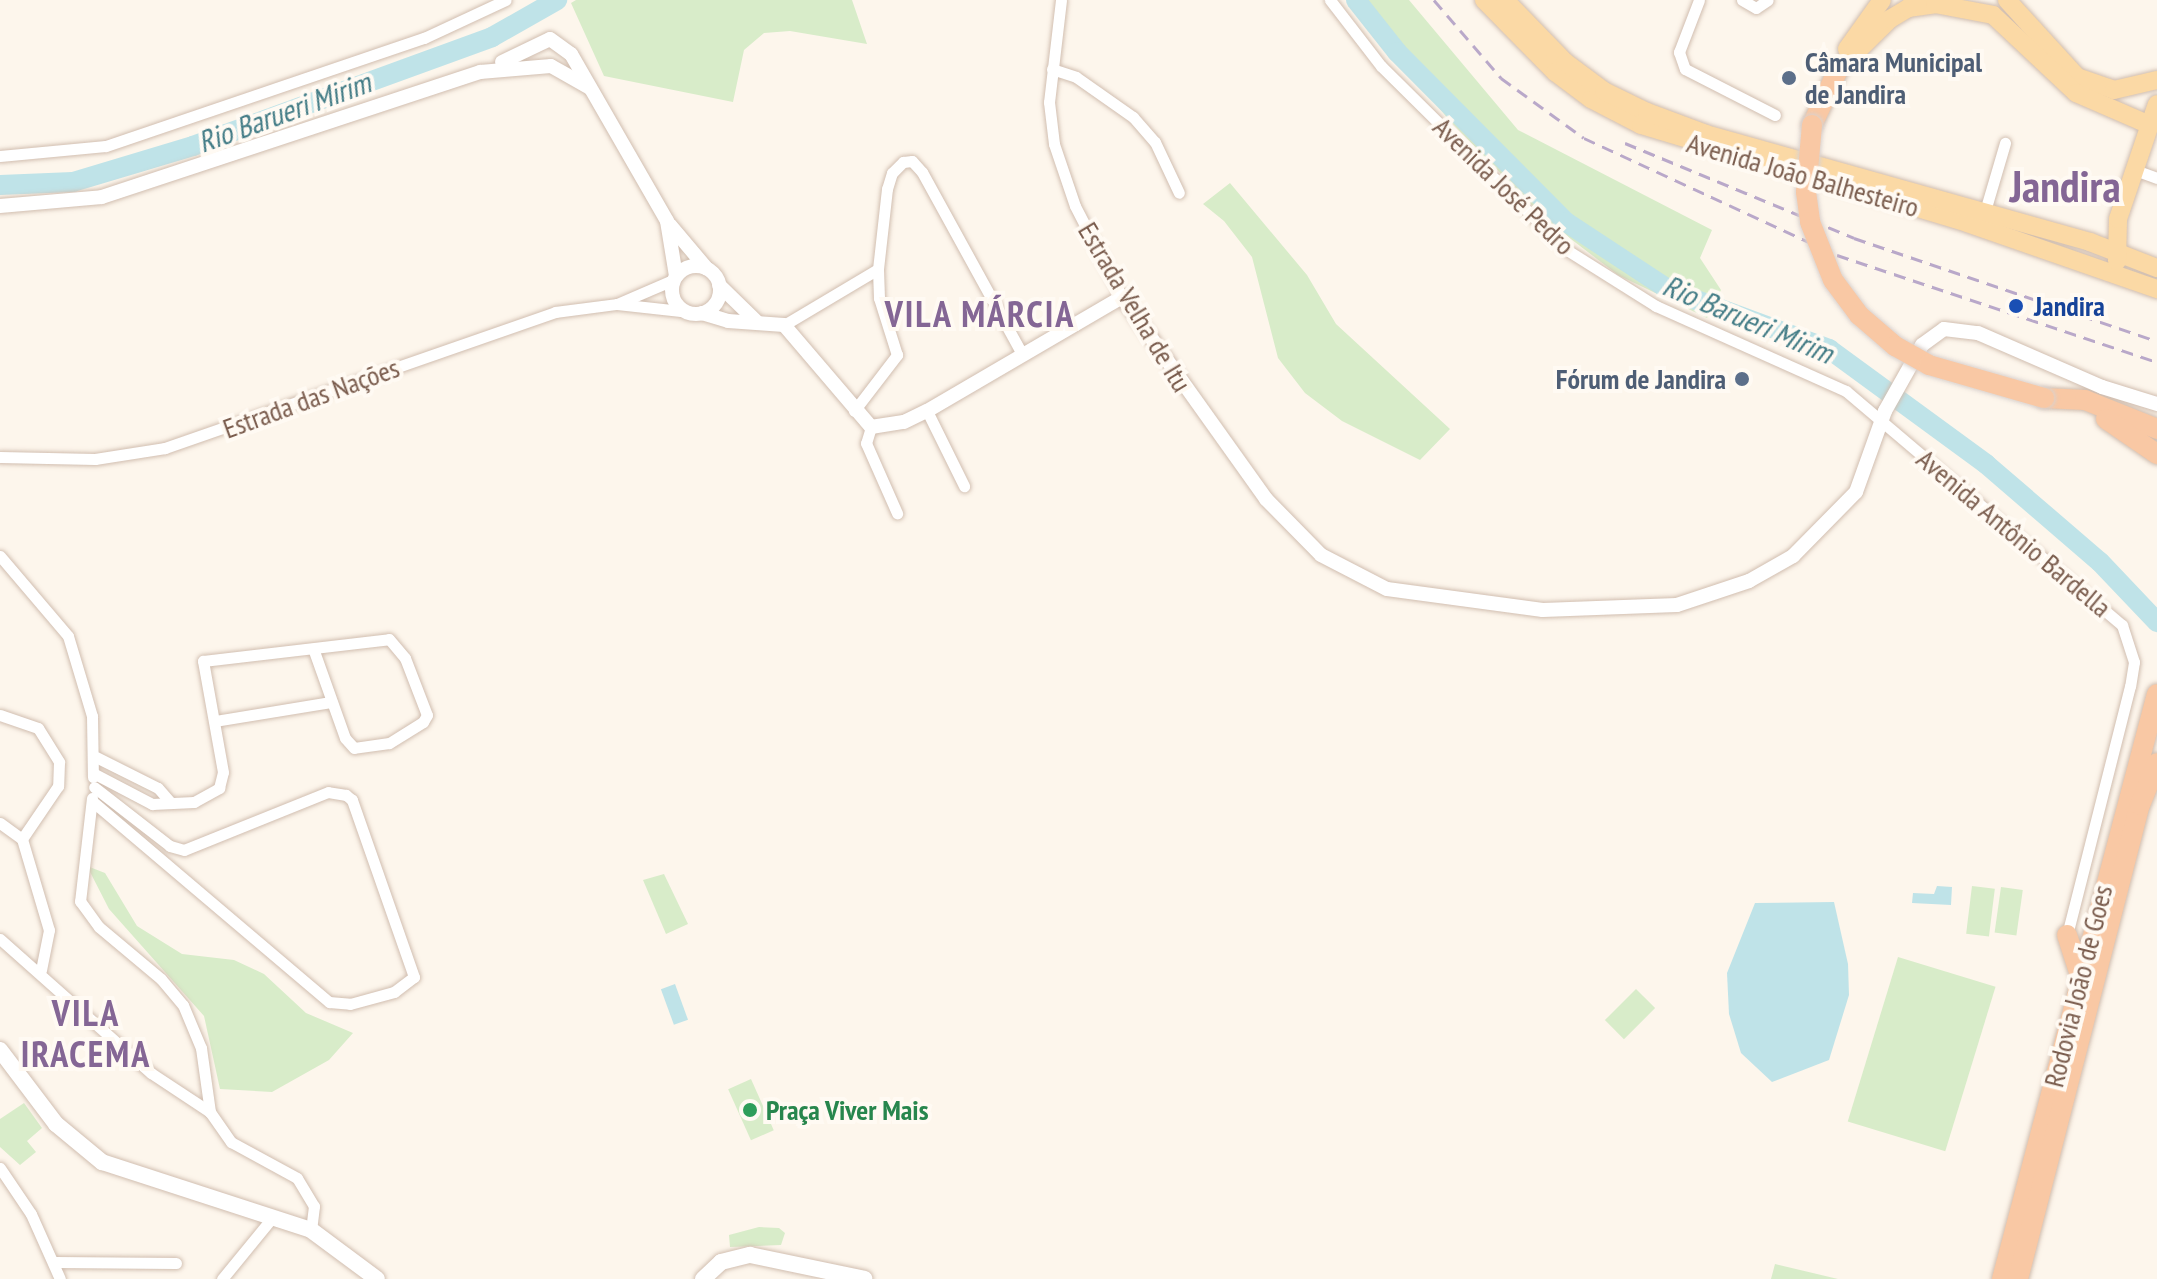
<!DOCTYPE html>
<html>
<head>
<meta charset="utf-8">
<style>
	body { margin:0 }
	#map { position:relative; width:2157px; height:1279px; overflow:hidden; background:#fdf6ec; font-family:"PT Sans Narrow",sans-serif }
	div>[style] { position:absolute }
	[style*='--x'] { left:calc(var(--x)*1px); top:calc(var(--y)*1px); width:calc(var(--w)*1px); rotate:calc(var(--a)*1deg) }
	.green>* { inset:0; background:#d8ecc9; transform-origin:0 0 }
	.water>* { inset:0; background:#bfe3e8; transform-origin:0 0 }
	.river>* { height:20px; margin:-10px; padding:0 10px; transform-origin:10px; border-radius:10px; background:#bfe3e8 }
	.roads { filter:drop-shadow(0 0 2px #d1beb0) drop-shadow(0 0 2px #d1beb0) }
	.minor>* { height:11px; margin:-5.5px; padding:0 5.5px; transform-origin:5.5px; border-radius:5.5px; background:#fff }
	.tertiary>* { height:14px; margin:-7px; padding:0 7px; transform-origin:7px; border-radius:7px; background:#fff }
	.tertiary>.ring { margin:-7px; padding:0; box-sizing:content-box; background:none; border:14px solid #fff; border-radius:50% }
	.secondary>* { height:16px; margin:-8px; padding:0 8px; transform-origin:8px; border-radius:8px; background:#fff }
	.primary>* { height:18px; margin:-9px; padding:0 9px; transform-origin:9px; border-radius:9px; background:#fbd9a5 }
	.trunk>* { height:20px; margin:-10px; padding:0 10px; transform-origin:10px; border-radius:10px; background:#f9c8a4 }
	.rail>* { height:3px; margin-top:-1.5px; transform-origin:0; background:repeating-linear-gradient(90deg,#b9a8c9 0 12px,transparent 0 20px) }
	.bridges { filter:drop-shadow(0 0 2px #dad1cd) drop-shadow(0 0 2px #dad1cd) }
	.trunk-bridge>* { height:20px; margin:-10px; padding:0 10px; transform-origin:10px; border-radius:10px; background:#f9c8a4 }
	.dots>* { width:22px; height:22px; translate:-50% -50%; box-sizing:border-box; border:4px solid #fffaf3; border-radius:50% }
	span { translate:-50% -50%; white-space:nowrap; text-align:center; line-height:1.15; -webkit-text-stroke:8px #fffaf3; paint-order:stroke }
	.service-label { font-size:28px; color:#4e5e75; font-weight:700 }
	.left { translate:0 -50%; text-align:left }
	.right { translate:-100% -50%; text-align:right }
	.street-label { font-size:28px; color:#7a5c4d }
	.transit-label { font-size:28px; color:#164399; font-weight:700 }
	.leisure-label { font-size:28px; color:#27864d; font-weight:700 }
	.water-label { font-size:30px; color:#437c86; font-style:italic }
	.district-label { font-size:36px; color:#846695; font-weight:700; letter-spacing:2px }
	.town-label { font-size:44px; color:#846695; font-weight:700 }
</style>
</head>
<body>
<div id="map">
	<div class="green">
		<div style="clip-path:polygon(576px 0,852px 0,867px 44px,790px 31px,764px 33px,744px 50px,733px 102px,604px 76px,571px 3px)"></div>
		<div style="clip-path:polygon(1353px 0,1409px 0,1518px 130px,1712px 230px,1700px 258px,1721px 290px,1707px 318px,1618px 275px,1546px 220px,1448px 119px)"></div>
		<div style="clip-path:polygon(1230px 183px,1307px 275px,1336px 324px,1450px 429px,1420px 460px,1342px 421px,1305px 393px,1278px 358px,1252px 257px,1224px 221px,1203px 204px)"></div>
		<div style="clip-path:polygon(87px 866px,105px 873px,137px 926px,182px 954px,234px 960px,264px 974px,306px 1013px,353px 1033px,329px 1060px,272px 1092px,220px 1089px,204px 1016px,109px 909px)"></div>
		<div style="clip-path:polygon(664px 874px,688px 924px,666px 934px,643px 880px)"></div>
		<div style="left:1972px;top:886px;width:23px;height:48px;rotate:7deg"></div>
		<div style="left:2001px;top:887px;width:22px;height:46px;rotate:8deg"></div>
		<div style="left:1898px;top:957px;width:102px;height:172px;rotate:17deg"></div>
		<div style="left:1636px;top:989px;width:27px;height:44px;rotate:45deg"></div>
		<div style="left:751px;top:1079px;width:56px;height:25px;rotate:66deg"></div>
		<div style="clip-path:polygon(24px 1103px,42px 1128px,27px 1141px,36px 1152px,20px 1165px,0 1147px,0 1119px)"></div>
		<div style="clip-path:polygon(759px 1227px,779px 1228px,785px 1233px,781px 1245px,730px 1247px,729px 1235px)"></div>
		<div style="clip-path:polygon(1775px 1264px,1838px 1279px,1771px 1279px)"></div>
	</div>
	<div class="water">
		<div style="clip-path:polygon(1937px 886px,1952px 887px,1951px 905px,1912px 903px,1913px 893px,1934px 894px)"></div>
		<div style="clip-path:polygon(1834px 902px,1848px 964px,1849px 995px,1829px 1060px,1772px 1082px,1741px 1053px,1729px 1014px,1727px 973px,1755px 903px)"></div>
		<div style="left:675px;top:984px;width:38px;height:15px;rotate:70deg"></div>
	</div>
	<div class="river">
		<div style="--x:1356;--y:0;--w:66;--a:51.7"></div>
		<div style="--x:1397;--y:52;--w:240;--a:45.2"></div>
		<div style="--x:1566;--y:222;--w:123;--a:33.4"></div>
		<div style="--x:1669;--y:290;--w:171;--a:20.2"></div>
		<div style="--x:1829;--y:349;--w:195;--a:36.2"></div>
		<div style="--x:1986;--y:464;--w:150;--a:40.7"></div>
		<div style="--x:2100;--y:562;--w:83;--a:46.5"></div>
		<div style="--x:0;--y:185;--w:73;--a:-2.4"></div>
		<div style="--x:73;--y:182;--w:125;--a:-16.7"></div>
		<div style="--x:193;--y:146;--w:318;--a:-20"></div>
		<div style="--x:492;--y:37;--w:75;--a:-29.6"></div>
	</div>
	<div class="roads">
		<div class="minor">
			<div style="--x:1061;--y:0;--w:103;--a:96.7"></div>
			<div style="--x:1049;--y:102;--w:42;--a:83.2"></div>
			<div style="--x:1054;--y:144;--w:65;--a:71.3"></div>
			<div style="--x:1075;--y:206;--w:102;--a:62.7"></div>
			<div style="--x:1330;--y:0;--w:83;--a:52.3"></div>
			<div style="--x:1381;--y:66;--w:262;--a:44.7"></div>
			<div style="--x:1567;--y:250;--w:105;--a:32.2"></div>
			<div style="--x:1656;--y:306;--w:208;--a:24.1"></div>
			<div style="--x:1846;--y:391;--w:362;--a:40.3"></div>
			<div style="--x:2122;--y:625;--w:39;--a:72"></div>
			<div style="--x:2134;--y:662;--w:24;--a:99"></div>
			<div style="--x:2130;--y:686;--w:257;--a:104.2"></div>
			<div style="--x:1699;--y:0;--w:56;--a:111"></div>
			<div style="--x:1679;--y:52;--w:18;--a:71"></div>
			<div style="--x:1685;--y:69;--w:101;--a:27.1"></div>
			<div style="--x:1742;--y:0;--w:16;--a:30"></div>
			<div style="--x:1756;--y:8;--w:14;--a:-34"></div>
			<div style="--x:1052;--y:69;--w:25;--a:18"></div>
			<div style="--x:1076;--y:77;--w:70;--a:35.1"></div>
			<div style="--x:1133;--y:117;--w:33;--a:49"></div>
			<div style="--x:1155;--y:142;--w:56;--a:64.8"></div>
			<div style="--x:0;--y:156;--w:106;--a:-5.4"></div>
			<div style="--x:106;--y:146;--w:336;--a:-18.8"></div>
			<div style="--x:424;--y:38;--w:90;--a:-24.9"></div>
			<div style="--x:2135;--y:170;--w:23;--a:20"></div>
			<div style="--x:1985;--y:211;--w:71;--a:-73.6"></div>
			<div style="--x:617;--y:304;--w:63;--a:-23.3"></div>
			<div style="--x:784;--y:325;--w:109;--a:-30.8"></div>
			<div style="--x:854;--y:411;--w:71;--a:-52.5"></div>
			<div style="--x:897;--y:355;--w:60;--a:-107.5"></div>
			<div style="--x:879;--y:298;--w:29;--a:-92"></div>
			<div style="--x:878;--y:269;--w:81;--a:-83.6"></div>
			<div style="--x:887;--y:189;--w:17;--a:-73"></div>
			<div style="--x:892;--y:173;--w:16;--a:-45"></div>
			<div style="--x:903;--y:162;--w:9;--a:-6"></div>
			<div style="--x:912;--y:161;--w:15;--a:48"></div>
			<div style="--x:922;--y:172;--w:208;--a:61.2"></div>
			<div style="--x:927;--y:411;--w:84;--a:63.7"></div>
			<div style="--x:871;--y:427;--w:17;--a:107"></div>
			<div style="--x:866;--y:443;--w:77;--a:66.1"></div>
			<div style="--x:0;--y:457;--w:95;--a:1.2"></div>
			<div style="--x:95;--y:459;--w:71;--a:-8.9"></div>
			<div style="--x:165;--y:448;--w:413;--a:-19.2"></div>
			<div style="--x:555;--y:312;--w:63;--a:-7.4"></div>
			<div style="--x:617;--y:304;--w:64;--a:6.2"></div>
			<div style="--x:0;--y:556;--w:105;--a:49.6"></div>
			<div style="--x:68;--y:636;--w:84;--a:73.3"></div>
			<div style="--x:92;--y:716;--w:61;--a:89.1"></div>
			<div style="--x:0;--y:715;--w:40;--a:18.9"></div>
			<div style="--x:38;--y:728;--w:40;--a:58"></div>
			<div style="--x:59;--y:762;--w:24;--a:92"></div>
			<div style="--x:58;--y:786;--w:64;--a:124.2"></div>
			<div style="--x:22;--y:839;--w:95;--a:73.5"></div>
			<div style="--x:49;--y:930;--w:41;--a:101.3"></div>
			<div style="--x:215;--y:721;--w:118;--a:-9.3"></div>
			<div style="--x:96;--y:757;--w:69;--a:26.6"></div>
			<div style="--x:158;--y:788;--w:20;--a:49"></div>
			<div style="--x:93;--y:773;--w:67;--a:27.7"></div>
			<div style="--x:152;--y:804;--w:42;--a:-2.7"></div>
			<div style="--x:194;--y:802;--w:29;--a:-29"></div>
			<div style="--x:219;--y:788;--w:16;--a:-76"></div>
			<div style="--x:223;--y:772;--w:113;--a:-100.2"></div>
			<div style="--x:203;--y:661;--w:187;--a:-6.7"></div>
			<div style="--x:389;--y:639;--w:25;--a:50"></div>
			<div style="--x:405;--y:658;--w:61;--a:68.9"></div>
			<div style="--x:427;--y:715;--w:8;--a:120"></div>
			<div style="--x:423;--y:722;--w:40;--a:148"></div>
			<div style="--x:389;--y:743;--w:35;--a:172"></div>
			<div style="--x:354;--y:748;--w:13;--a:-132"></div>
			<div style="--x:345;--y:738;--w:92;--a:-109.6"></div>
			<div style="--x:92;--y:798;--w:104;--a:96.6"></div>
			<div style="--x:80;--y:901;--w:32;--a:54"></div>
			<div style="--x:99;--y:927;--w:81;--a:40"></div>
			<div style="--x:161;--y:979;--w:34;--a:50"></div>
			<div style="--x:183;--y:1005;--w:47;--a:67.3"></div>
			<div style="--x:201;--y:1048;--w:65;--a:82"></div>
			<div style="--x:92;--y:801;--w:311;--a:40.3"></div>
			<div style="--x:329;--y:1002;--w:21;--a:5"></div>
			<div style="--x:350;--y:1004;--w:46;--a:-15.3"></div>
			<div style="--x:394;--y:992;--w:25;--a:-37"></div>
			<div style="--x:414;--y:977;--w:188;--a:-109.3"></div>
			<div style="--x:352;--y:800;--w:8;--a:-140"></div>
			<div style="--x:346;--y:795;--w:18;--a:-171"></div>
			<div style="--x:328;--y:792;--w:155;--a:158.1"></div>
			<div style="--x:184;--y:850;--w:15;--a:-164"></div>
			<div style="--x:170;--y:846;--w:96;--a:-142.2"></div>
			<div style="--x:0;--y:823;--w:27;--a:36"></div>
			<div style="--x:0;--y:939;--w:202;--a:41.6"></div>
			<div style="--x:151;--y:1073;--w:71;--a:33.5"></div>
			<div style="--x:210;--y:1112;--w:37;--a:55"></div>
			<div style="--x:231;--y:1142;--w:75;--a:28.6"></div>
			<div style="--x:297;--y:1178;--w:33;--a:59"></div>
			<div style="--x:314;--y:1206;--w:24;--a:97"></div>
			<div style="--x:0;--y:1168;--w:55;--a:56"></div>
			<div style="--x:31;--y:1214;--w:71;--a:66"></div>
			<div style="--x:55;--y:1262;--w:121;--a:0.5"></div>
			<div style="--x:222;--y:1279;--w:79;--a:-50.7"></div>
		</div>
		<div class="tertiary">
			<div style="--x:502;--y:62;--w:53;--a:-25.6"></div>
			<div style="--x:550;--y:39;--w:26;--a:36"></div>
			<div style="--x:571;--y:54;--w:193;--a:60.1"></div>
			<div style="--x:667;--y:221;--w:56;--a:80.7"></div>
			<div style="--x:0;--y:206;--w:102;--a:-5"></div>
			<div style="--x:102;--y:197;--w:398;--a:-18.3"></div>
			<div style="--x:480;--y:72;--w:71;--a:-4.8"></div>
			<div style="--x:551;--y:66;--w:45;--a:29.4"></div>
			<div style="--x:670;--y:225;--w:57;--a:49.9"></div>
			<div class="ring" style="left:672px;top:266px;width:34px;height:34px"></div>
			<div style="--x:719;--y:285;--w:53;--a:44.2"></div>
			<div style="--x:702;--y:313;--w:27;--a:17"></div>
			<div style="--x:728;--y:321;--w:56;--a:4.1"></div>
			<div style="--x:784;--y:325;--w:134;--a:49.5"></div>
			<div style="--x:871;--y:427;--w:33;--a:-9"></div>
			<div style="--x:904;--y:422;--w:25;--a:-26"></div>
			<div style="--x:927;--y:411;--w:226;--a:-30.3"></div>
			<div style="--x:1122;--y:297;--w:248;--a:54.5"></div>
			<div style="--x:1266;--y:499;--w:78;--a:45.5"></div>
			<div style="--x:1321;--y:555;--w:74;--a:27.3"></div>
			<div style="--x:1387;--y:589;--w:157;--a:7.7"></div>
			<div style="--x:1543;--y:610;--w:134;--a:-2.1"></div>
			<div style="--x:1677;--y:605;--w:76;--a:-18.4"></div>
			<div style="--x:1749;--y:581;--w:51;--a:-29.6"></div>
			<div style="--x:1793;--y:556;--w:90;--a:-45.5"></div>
			<div style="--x:1856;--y:492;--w:86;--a:-70.3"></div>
			<div style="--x:1885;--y:411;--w:76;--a:-60.7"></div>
			<div style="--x:1922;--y:345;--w:27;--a:-36"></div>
			<div style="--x:1944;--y:329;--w:34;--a:7"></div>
			<div style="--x:1978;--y:333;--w:135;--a:23.5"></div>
			<div style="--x:2102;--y:387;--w:58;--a:17.2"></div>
		</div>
		<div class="secondary">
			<div style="--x:0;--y:1050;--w:93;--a:52.9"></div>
			<div style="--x:56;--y:1124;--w:60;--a:39.6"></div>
			<div style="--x:102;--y:1162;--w:220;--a:18"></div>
			<div style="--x:311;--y:1230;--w:82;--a:36.6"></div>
			<div style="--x:703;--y:1279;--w:25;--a:-43"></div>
			<div style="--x:721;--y:1262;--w:30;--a:-14"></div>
			<div style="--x:750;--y:1255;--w:117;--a:11.8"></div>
		</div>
		<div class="primary">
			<div style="--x:1484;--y:0;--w:101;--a:45.4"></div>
			<div style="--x:1555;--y:72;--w:45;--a:36.9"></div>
			<div style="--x:1591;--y:99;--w:56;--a:27.5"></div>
			<div style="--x:1641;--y:125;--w:340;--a:16.7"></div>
			<div style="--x:1967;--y:223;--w:201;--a:19.2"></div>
			<div style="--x:1505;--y:0;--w:86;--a:45.9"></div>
			<div style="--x:1565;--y:62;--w:49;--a:36.6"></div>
			<div style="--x:1604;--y:91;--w:48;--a:26"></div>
			<div style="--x:1647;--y:112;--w:63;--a:20.4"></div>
			<div style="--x:1706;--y:134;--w:399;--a:15.7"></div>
			<div style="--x:2090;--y:242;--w:72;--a:21.2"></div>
			<div style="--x:2007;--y:0;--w:104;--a:47.7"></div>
			<div style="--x:2077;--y:77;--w:39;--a:19"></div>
			<div style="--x:2114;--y:90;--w:44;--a:-13.1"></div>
			<div style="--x:1847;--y:49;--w:60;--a:-54.5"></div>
			<div style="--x:1838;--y:70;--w:73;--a:-44.4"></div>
			<div style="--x:1890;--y:19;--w:21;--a:-31"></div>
			<div style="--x:1908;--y:8;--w:27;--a:-8"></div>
			<div style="--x:1935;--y:4;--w:59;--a:10.7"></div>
			<div style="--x:1993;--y:15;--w:114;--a:43.2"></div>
			<div style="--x:2076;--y:93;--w:81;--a:23.4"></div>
			<div style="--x:2117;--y:261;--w:42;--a:-88.6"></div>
			<div style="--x:2118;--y:219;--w:121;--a:-71.3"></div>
		</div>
		<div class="trunk">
			<div style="--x:1812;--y:125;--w:61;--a:-64.7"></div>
			<div style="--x:2044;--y:398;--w:41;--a:2.8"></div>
			<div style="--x:2085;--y:400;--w:78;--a:21.9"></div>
			<div style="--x:2106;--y:419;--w:62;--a:34.5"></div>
			<div style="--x:2067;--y:935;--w:42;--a:72"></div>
			<div style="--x:2002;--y:1279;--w:605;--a:-75.16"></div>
			<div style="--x:2018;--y:1279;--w:489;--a:-75.6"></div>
			<div style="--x:2140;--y:805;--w:45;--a:-68"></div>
		</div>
	</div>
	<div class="rail">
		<div style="--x:1434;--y:0;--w:103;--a:49.3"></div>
		<div style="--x:1501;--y:78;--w:102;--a:35.9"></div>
		<div style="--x:1584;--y:138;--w:279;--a:24.8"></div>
		<div style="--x:1837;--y:255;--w:337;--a:18.5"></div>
		<div style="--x:1625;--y:143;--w:248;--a:22.5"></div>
		<div style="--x:1854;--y:238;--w:320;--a:18.8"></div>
	</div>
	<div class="bridges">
		<div class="trunk-bridge">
			<div style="--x:1812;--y:125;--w:67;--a:95.1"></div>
			<div style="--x:1806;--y:192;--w:30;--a:82"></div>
			<div style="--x:1810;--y:222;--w:62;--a:68.4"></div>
			<div style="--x:1833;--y:280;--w:44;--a:53.4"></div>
			<div style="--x:1859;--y:315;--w:48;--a:40.7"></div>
			<div style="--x:1895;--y:346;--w:39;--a:29"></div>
			<div style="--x:1929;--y:365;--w:120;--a:16"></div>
		</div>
	</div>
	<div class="dots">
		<div style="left:1789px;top:78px;background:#5c6f8a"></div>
		<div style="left:2016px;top:306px;background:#1a4fb4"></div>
		<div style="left:1742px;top:379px;background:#5c6f8a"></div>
		<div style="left:750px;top:1110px;background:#2e9e5b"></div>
	</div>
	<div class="service-label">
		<span class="left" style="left:1805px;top:78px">Câmara Municipal<br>de Jandira</span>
		<span class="right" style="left:1726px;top:379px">Fórum de Jandira</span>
	</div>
	<div class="street-label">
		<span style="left:1803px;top:175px;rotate:16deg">Avenida João Balhesteiro</span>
		<span style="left:1504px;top:186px;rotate:44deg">Avenida José Pedro</span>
		<span style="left:1135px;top:307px;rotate:59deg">Estrada Velha de Itu</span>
		<span style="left:311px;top:398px;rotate:-20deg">Estrada das Nações</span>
		<span style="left:2014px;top:533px;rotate:40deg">Avenida Antônio Bardella</span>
		<span style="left:2078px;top:986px;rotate:-76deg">Rodovia João de Goes</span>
	</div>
	<div class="transit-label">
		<span class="left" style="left:2034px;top:306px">Jandira</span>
	</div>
	<div class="leisure-label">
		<span class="left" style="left:766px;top:1110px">Praça Viver Mais</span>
	</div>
	<div class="water-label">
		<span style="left:284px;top:112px;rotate:-20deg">Rio Barueri Mirim</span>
		<span style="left:1748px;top:319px;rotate:23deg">Rio Barueri Mirim</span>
	</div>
	<div class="district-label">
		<span style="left:980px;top:314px">VILA MÁRCIA</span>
		<span style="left:86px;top:1033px">VILA<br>IRACEMA</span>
	</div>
	<div class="town-label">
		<span style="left:2065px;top:186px">Jandira</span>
	</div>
</div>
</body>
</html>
